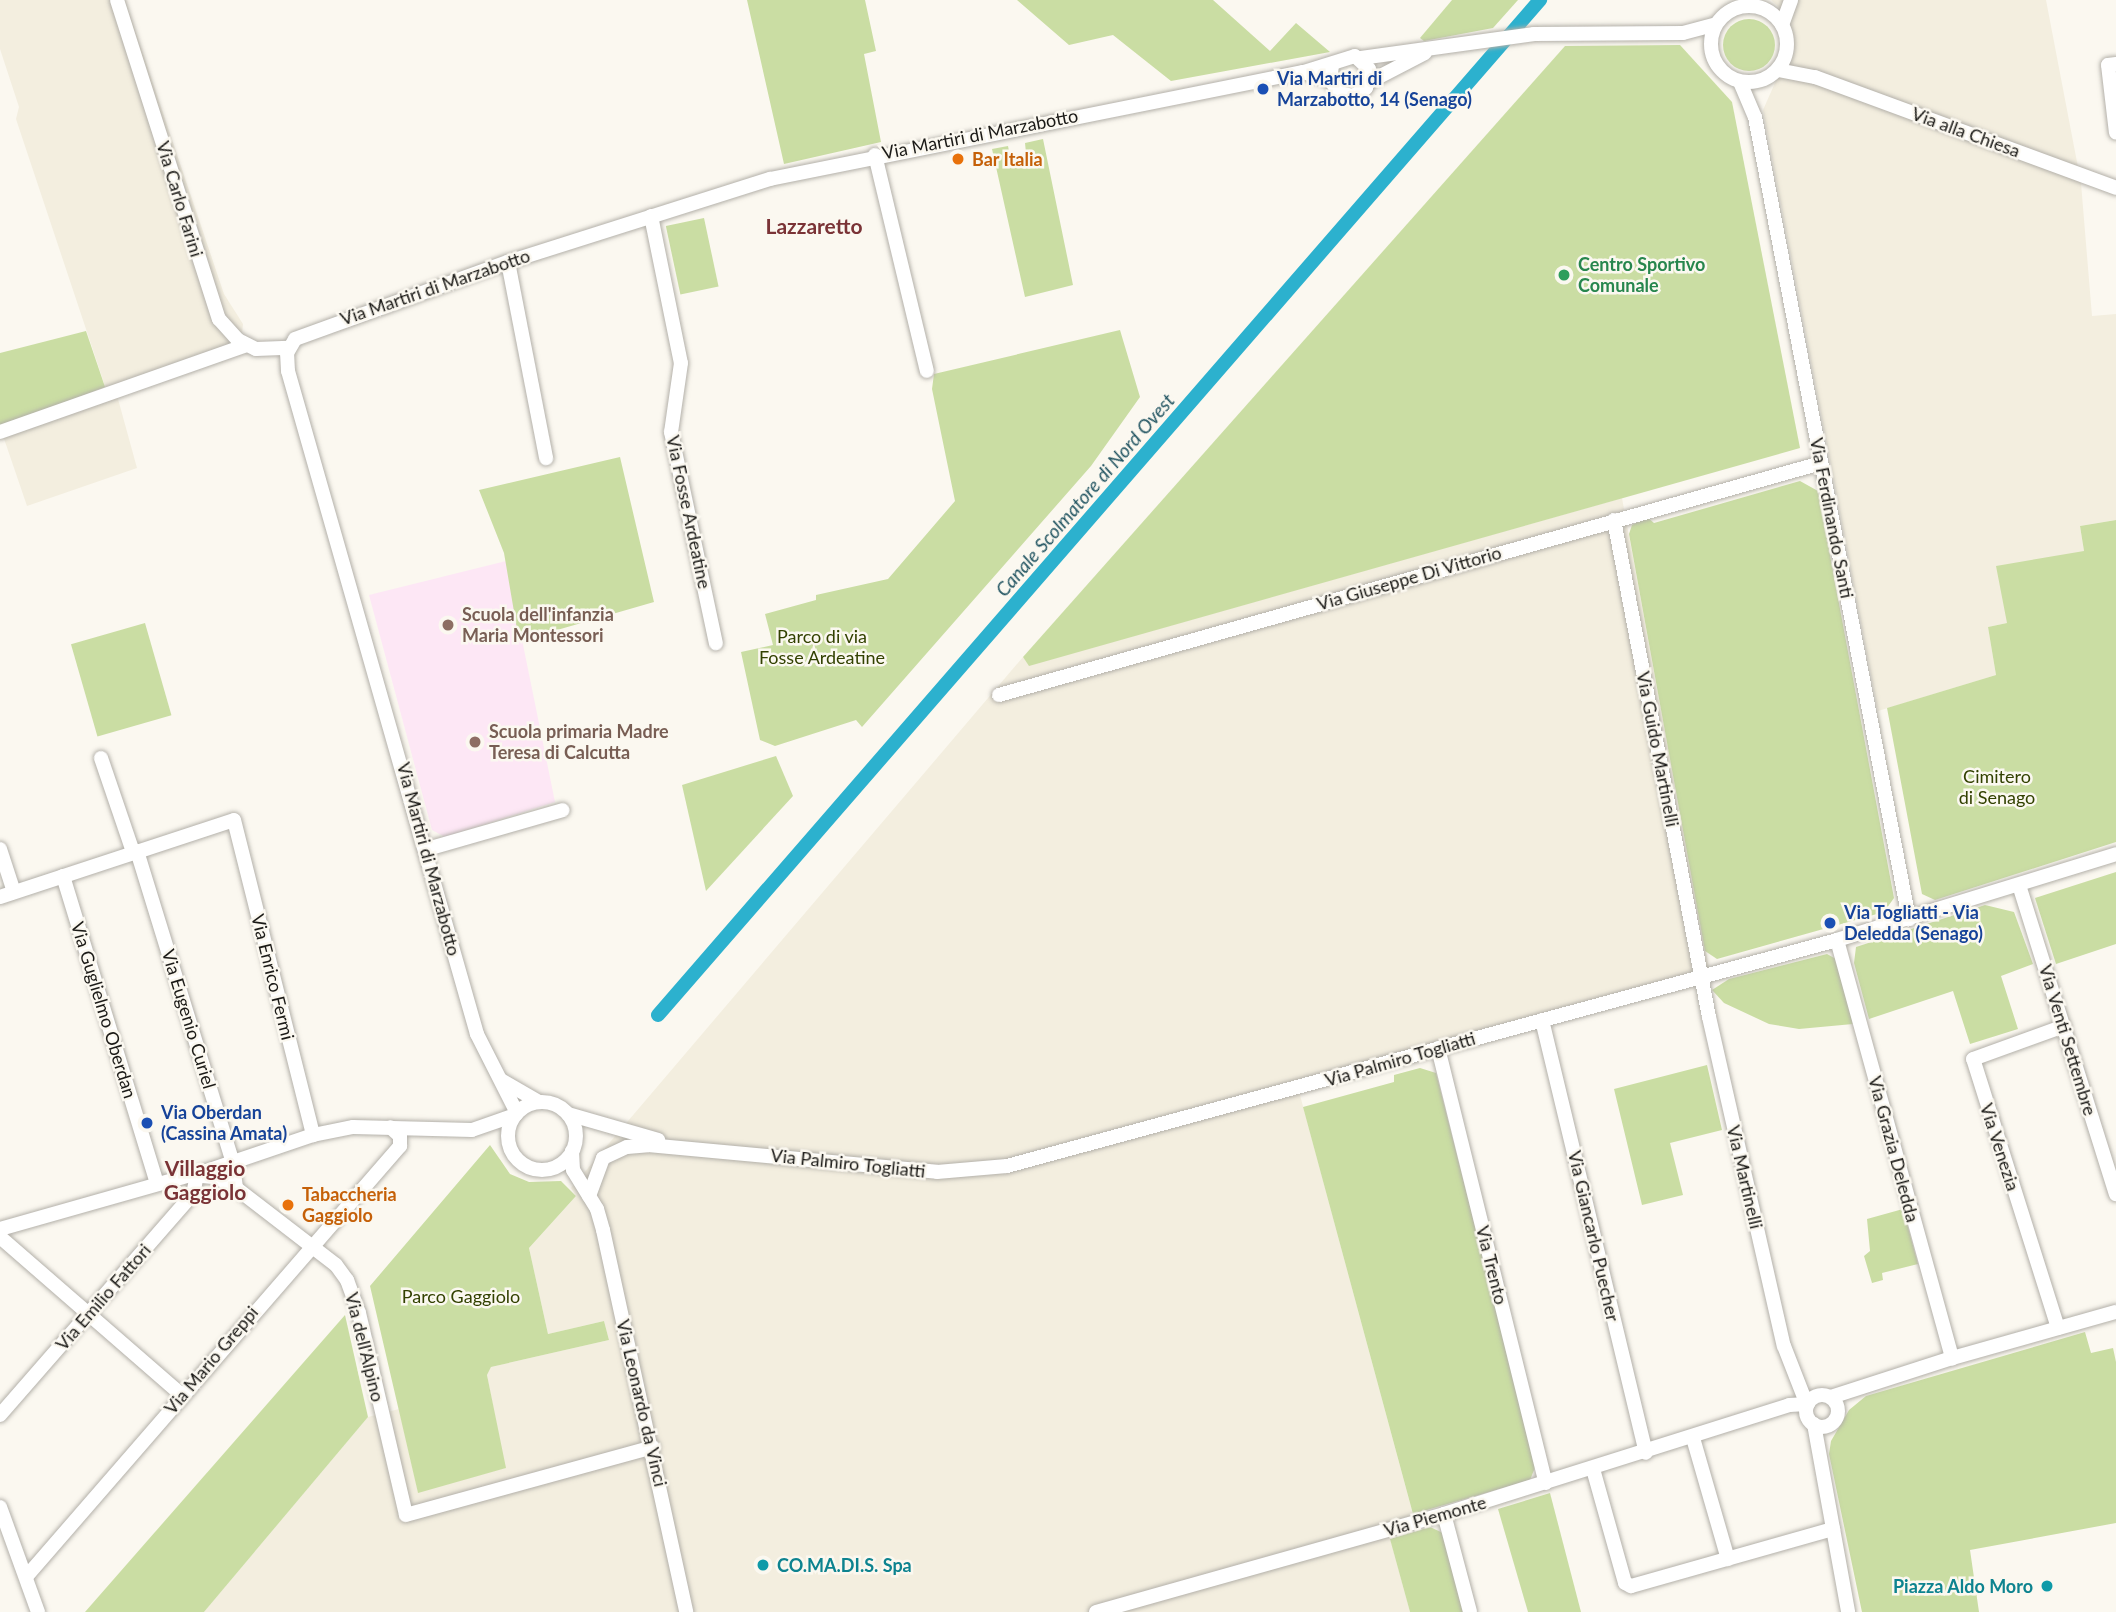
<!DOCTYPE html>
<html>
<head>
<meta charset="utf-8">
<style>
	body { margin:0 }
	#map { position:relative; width:2116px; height:1612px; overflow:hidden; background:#fbf8f0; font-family:Lato,sans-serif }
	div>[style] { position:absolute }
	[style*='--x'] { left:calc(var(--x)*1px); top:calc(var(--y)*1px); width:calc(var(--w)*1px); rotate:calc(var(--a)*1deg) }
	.built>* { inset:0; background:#f3eedf }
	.education>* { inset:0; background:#fde7f5 }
	.green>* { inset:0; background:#cadda3; transform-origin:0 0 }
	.round { border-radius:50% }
	.canal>* { height:14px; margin:-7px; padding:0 7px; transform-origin:7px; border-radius:7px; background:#2cb1ce }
	.roads { filter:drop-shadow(0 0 2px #b3b0a9) drop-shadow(0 0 2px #b3b0a9) }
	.street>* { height:14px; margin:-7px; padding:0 7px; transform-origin:7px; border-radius:7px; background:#fff }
	.street>.ring { margin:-7px; padding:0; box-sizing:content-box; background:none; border:14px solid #fff; border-radius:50% }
	.dots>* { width:19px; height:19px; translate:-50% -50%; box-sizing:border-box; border:4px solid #fbf8f0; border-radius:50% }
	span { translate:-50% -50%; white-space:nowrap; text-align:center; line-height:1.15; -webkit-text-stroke:5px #fbf8f0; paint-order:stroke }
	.transit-label { font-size:18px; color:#164399; font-weight:700 }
	.left { translate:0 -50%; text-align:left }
	.street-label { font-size:18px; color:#1b1a17 }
	.food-label { font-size:18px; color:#c56008; font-weight:700 }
	.leisure-label { font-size:18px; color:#27864d; font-weight:700 }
	.education-label { font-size:18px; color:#785e54; font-weight:700 }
	.park-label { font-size:18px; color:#324100 }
	.culture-label { font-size:18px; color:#0d838f; font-weight:700 }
	.right { translate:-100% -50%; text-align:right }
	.water-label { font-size:19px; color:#215461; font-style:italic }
	.quarter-label { font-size:21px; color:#7a3336; font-weight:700 }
</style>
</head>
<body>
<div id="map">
	<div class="built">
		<div style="clip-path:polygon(0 0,125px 0,224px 294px,243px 324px,241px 344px,115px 388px,137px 468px,27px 506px,0 427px,105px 386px,16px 119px,19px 107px,0 49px)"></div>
		<div style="clip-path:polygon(1771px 0,2046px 0,2081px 183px,2092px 316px,2116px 314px,2116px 520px,2080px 526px,2084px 551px,2007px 623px,1988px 627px,1996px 675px,1878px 711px,1763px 110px,1794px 40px,1781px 9px)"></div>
		<div style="clip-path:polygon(1622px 498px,1709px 968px,1297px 1084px,1414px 1518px,1387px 1527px,1410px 1612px,204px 1612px,368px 1417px,399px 1409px,418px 1492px,505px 1468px,487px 1375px,491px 1367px,609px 1340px,604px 1321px,548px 1334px,529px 1248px,576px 1196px,571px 1188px,1023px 657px,1030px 665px)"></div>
	</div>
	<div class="education">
		<div style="clip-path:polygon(506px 561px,555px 802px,445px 837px,432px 830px,369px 595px)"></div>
	</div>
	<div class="green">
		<div style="clip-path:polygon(747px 0,865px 0,876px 51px,864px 54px,881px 142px,784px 164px)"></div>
		<div style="clip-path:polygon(1017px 0,1213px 0,1270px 51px,1296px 23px,1330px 52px,1171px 81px,1113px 35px,1069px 45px)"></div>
		<div style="clip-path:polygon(1452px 0,1518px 0,1493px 28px,1424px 41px,1420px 38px)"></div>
		<div class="round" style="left:1723px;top:19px;width:52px;height:52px"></div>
		<div style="clip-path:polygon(1680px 45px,1732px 102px,1800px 448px,1029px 666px,1023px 657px,1565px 46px)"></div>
		<div style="clip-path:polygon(1043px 139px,1073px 285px,1025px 297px,992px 149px,1008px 146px,1010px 156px,1019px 155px,1026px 153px,1025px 143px)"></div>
		<div style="left:704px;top:218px;width:70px;height:39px;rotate:78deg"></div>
		<div style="clip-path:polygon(1120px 330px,1140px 397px,1091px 466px,862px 727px,856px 720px,775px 746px,760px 740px,741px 652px,773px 645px,765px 614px,816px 600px,816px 595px,888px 579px,955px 501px,932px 389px,934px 374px)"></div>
		<div style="clip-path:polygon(86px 331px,105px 387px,0 427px,0 353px)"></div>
		<div style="clip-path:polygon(620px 457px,654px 602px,519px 641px,504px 553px,479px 490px)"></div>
		<div style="clip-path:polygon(1800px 481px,1818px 491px,1894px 898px,1884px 912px,1717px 959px,1705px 951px,1629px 534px,1632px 525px,1647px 517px,1654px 523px)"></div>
		<div style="clip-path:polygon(2116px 520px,2116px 842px,1935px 900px,1922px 894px,1887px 708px,1996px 675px,1988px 627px,2007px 623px,1996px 566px,2084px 551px,2080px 526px)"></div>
		<div style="left:145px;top:623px;width:96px;height:77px;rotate:74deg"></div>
		<div style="clip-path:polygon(776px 756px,793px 796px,706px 891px,682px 785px)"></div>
		<div style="clip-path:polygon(2116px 872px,2116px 944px,2056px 964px,2035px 898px)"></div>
		<div style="clip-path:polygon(1985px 905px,2014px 912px,2033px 964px,2001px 976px,2018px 1029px,1970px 1044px,1953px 991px,1869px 1019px,1854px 963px,1856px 947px)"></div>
		<div style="clip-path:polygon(1827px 954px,1836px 959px,1853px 1024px,1799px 1029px,1769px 1024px,1724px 1003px,1712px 990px,1729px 979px)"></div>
		<div style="clip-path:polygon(1707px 1065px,1722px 1130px,1670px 1143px,1683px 1195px,1642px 1205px,1614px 1089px)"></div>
		<div style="clip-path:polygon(1420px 1068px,1436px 1073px,1536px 1465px,1530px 1480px,1413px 1514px,1303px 1107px,1394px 1082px,1394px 1075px)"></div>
		<div style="clip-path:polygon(490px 1145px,510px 1174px,529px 1182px,561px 1181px,576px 1196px,529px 1248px,548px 1334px,604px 1321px,609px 1340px,491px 1367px,487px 1375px,506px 1468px,418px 1493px,370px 1286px)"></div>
		<div style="clip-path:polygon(1903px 1209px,1918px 1264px,1882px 1273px,1883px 1280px,1872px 1283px,1864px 1256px,1870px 1251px,1867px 1219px)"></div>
		<div style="clip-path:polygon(345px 1315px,368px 1417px,204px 1612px,85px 1612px)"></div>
		<div style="clip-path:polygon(2085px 1332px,2091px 1353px,2113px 1348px,2116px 1362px,2116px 1523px,1970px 1550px,1979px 1612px,1862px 1612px,1829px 1454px,1831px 1441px,1849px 1410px,1866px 1396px)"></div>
		<div style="clip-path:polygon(1550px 1493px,1581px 1612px,1528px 1612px,1498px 1509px)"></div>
		<div style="clip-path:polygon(1430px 1527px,1443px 1533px,1464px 1612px,1410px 1612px,1390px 1539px)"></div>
	</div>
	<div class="canal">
		<div style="--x:658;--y:1015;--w:1345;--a:-49.01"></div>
	</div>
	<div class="roads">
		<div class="street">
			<div style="--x:117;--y:0;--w:335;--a:72.3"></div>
			<div style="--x:219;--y:319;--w:28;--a:48"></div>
			<div style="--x:238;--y:340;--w:20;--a:27"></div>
			<div style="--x:256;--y:349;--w:33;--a:-2"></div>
			<div class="ring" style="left:1711px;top:6px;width:62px;height:62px"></div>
			<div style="--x:1782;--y:25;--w:27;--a:-70"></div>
			<div style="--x:1361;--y:58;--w:175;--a:-7.9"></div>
			<div style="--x:1534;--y:34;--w:149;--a:-0.4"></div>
			<div style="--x:1683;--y:33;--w:34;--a:-15"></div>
			<div style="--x:2116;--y:64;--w:8;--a:173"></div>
			<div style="--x:2108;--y:65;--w:68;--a:83.3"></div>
			<div style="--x:1778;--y:70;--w:38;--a:11"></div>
			<div style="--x:1815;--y:77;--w:321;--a:20.2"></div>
			<div style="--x:1304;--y:72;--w:53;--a:-17.4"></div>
			<div style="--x:1355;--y:56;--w:19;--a:43"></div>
			<div style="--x:1369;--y:69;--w:19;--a:99"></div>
			<div style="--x:1366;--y:88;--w:15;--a:148"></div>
			<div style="--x:1353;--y:96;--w:13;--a:-167"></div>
			<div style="--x:1340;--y:93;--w:16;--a:-128"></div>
			<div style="--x:1330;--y:80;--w:15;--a:-82"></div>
			<div style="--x:1369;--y:82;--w:63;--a:-27.4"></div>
			<div style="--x:1740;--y:82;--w:38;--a:67"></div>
			<div style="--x:1755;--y:117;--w:817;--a:79.13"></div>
			<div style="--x:875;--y:155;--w:222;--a:76.5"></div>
			<div style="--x:651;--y:216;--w:150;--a:78.5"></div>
			<div style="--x:681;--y:363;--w:70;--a:98.2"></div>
			<div style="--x:671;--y:432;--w:216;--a:78"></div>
			<div style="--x:508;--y:262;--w:200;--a:79"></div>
			<div style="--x:0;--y:432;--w:262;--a:-19.4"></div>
			<div style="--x:1614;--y:520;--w:506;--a:79.18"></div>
			<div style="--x:1709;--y:1017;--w:337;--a:77.2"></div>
			<div style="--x:1784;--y:1346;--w:58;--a:68.7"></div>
			<div style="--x:999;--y:695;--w:854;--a:-15.76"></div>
			<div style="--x:101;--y:758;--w:99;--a:71.2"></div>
			<div style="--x:0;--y:849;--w:45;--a:72"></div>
			<div style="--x:427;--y:849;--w:141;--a:-16"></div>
			<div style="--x:137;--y:851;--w:322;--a:72.9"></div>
			<div style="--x:232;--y:1159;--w:29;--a:82"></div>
			<div style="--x:63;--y:876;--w:322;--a:73"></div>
			<div style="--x:2019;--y:885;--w:324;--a:72.6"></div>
			<div style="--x:0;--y:897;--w:246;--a:-18.2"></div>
			<div style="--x:234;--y:820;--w:325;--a:75.9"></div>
			<div style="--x:1837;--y:940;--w:434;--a:74.6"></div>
			<div style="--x:1542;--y:1020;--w:445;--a:76.5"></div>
			<div style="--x:1438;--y:1048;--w:448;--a:76.1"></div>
			<div style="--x:501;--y:1080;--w:44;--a:30.1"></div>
			<div class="ring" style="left:508px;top:1102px;width:54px;height:54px"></div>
			<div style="--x:517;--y:1113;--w:89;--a:-116.9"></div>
			<div style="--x:477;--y:1034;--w:689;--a:-105.91"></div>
			<div style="--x:288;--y:371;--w:18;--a:-93"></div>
			<div style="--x:287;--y:353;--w:16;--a:-60"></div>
			<div style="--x:295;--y:339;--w:226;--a:-19.9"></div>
			<div style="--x:508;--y:262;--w:275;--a:-17.6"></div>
			<div style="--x:770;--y:179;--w:544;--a:-11.35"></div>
			<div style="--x:1303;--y:72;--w:28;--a:17"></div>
			<div style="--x:568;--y:1114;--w:94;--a:16.1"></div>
			<div style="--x:572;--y:1151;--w:19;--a:87"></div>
			<div style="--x:573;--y:1170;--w:46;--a:58.4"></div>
			<div style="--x:597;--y:1209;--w:22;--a:74"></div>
			<div style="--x:603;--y:1230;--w:391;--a:77.7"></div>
			<div style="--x:198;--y:1174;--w:121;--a:-18.7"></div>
			<div style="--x:313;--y:1135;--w:41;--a:-11.3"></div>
			<div style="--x:353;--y:1127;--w:119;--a:1.4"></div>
			<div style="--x:472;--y:1130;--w:46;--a:-19.2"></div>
			<div style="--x:589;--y:1196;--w:40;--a:-69.8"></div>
			<div style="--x:603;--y:1158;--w:26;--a:-25"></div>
			<div style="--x:627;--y:1147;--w:21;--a:-5"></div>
			<div style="--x:648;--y:1145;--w:290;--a:5.3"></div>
			<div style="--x:937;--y:1172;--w:70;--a:-4.9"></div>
			<div style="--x:1007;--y:1166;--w:860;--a:-15.23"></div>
			<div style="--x:1837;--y:940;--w:292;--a:-17.1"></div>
			<div style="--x:0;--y:1229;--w:198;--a:-15.8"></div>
			<div style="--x:191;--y:1175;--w:25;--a:5"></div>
			<div style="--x:216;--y:1177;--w:23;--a:29"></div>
			<div style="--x:236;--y:1188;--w:126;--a:37.6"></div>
			<div style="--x:336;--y:1265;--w:19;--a:54"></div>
			<div style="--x:347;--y:1280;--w:35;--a:70"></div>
			<div style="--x:359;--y:1313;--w:207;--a:76.9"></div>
			<div style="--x:406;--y:1515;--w:256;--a:-15.4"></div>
			<div style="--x:0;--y:1237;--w:241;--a:41"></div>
			<div style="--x:2058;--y:1328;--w:282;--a:-107.5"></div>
			<div style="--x:1973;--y:1059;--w:97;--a:-19.9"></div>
			<div class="ring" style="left:1806px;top:1395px;width:18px;height:18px"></div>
			<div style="--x:1831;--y:1397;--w:127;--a:-17.9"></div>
			<div style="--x:1952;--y:1358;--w:170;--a:-15.7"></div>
			<div style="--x:0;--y:1415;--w:293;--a:-48.9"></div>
			<div style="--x:193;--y:1194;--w:19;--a:-78"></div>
			<div style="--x:1814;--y:1424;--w:191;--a:79.7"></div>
			<div style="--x:1693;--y:1438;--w:126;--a:73.9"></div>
			<div style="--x:1593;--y:1469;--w:118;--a:74.3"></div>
			<div style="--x:1625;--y:1583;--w:7;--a:27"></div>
			<div style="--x:1631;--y:1586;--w:210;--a:-15.8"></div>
			<div style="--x:0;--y:1507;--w:112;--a:70.1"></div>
			<div style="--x:1444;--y:1514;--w:101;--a:75.1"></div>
			<div style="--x:26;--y:1577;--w:571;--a:-49.05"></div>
			<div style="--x:400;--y:1146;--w:10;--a:-90"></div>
			<div style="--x:400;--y:1136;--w:13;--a:-138"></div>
			<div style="--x:1096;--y:1612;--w:362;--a:-15.7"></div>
			<div style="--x:1444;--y:1514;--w:362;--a:-17.5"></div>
			<div style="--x:1789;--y:1405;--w:19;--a:-3"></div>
		</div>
	</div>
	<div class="dots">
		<div style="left:1263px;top:89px;background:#1a4fb4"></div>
		<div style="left:958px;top:159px;background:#e8710a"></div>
		<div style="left:1564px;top:275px;background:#2e9e5b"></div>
		<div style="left:448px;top:625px;background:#8d6e63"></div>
		<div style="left:475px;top:742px;background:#8d6e63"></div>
		<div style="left:1830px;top:923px;background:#1a4fb4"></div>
		<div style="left:147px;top:1123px;background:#1a4fb4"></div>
		<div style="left:288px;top:1205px;background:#e8710a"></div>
		<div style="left:763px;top:1565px;background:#0f9aa8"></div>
		<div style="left:2047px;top:1586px;background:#0f9aa8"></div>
	</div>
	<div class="transit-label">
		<span class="left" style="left:1277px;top:89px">Via Martiri di<br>Marzabotto, 14 (Senago)</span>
		<span class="left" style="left:1844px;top:923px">Via Togliatti - Via<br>Deledda (Senago)</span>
		<span class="left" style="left:161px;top:1123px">Via Oberdan<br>(Cassina Amata)</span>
	</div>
	<div class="street-label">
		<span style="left:1966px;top:132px;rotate:20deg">Via alla Chiesa</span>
		<span style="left:980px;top:134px;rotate:-11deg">Via Martiri di Marzabotto</span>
		<span style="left:180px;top:199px;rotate:73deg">Via Carlo Farini</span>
		<span style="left:435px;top:287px;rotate:-19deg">Via Martiri di Marzabotto</span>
		<span style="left:689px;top:512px;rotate:78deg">Via Fosse Ardeatine</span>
		<span style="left:1832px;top:518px;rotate:79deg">Via Ferdinando Santi</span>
		<span style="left:1409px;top:578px;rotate:-16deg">Via Giuseppe Di Vittorio</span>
		<span style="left:1658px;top:749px;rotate:79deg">Via Guido Martinelli</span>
		<span style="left:429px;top:859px;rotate:75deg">Via Martiri di Marzabotto</span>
		<span style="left:273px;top:977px;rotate:76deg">Via Enrico Fermi</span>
		<span style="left:104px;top:1010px;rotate:73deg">Via Guglielmo Oberdan</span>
		<span style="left:189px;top:1019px;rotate:73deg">Via Eugenio Curiel</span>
		<span style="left:2068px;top:1040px;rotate:73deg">Via Venti Settembre</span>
		<span style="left:1400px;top:1059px;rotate:-16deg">Via Palmiro Togliatti</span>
		<span style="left:2000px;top:1147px;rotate:72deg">Via Venezia</span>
		<span style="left:1894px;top:1149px;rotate:75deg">Via Grazia Deledda</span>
		<span style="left:848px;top:1163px;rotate:6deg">Via Palmiro Togliatti</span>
		<span style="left:1745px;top:1177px;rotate:77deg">Via Martinelli</span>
		<span style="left:1594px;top:1236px;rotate:77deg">Via Giancarlo Puecher</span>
		<span style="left:1492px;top:1265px;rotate:76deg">Via Trento</span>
		<span style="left:103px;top:1297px;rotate:-49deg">Via Emilio Fattori</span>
		<span style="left:365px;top:1347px;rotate:76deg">Via dell'Alpino</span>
		<span style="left:211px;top:1360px;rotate:-50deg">Via Mario Greppi</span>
		<span style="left:642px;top:1403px;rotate:77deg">Via Leonardo da Vinci</span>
		<span style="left:1435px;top:1516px;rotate:-16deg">Via Piemonte</span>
	</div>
	<div class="food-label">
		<span class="left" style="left:972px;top:159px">Bar Italia</span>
		<span class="left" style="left:302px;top:1205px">Tabaccheria<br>Gaggiolo</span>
	</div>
	<div class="leisure-label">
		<span class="left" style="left:1578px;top:275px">Centro Sportivo<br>Comunale</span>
	</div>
	<div class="education-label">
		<span class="left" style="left:462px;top:625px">Scuola dell'infanzia<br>Maria Montessori</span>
		<span class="left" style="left:489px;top:742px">Scuola primaria Madre<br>Teresa di Calcutta</span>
	</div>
	<div class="park-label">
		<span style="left:822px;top:647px">Parco di via<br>Fosse Ardeatine</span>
		<span style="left:1997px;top:787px">Cimitero<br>di Senago</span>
		<span style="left:461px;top:1296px">Parco Gaggiolo</span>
	</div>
	<div class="culture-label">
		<span class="left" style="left:777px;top:1565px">CO.MA.DI.S. Spa</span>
		<span class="right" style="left:2033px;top:1586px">Piazza Aldo Moro</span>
	</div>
	<div class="water-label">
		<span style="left:1085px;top:495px;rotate:-49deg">Canale Scolmatore di Nord Ovest</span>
	</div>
	<div class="quarter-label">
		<span style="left:814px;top:226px">Lazzaretto</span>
		<span style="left:205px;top:1180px">Villaggio<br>Gaggiolo</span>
	</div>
</div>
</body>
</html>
